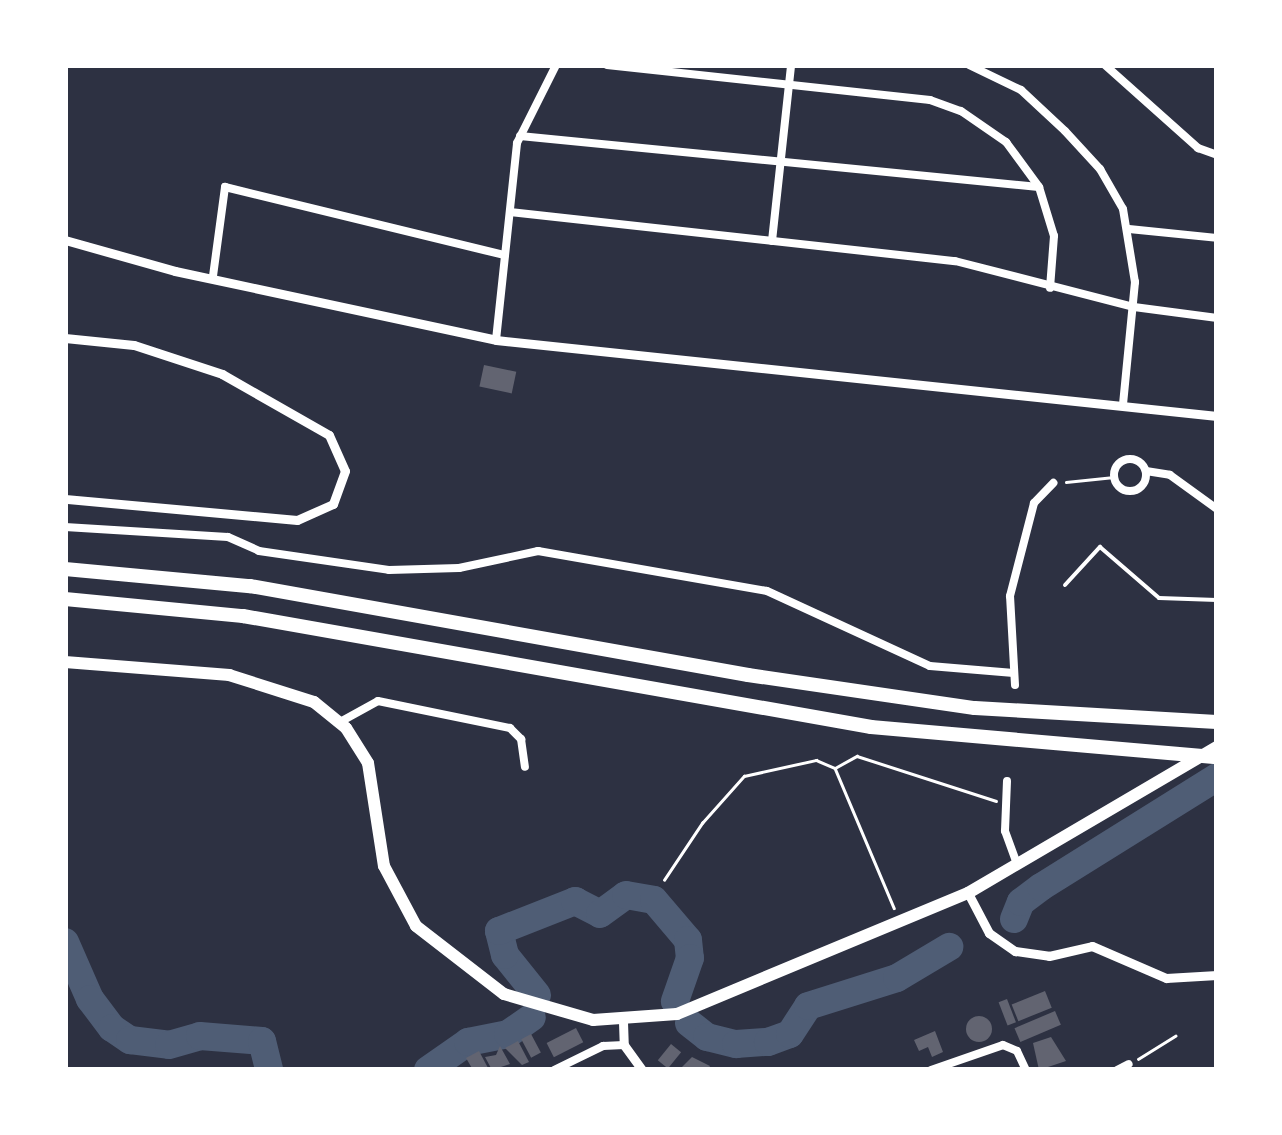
<!DOCTYPE html>
<html>
<head>
<meta charset="utf-8">
<style>
	body { margin:0 }
	#map { position:relative; width:1282px; height:1135px; overflow:hidden; background:#2d3142; font-family:"DM Sans",sans-serif }
	div>[style] { position:absolute }
	[style*='--x'] { left:calc(var(--x)*1px); top:calc(var(--y)*1px); width:calc(var(--w)*1px); rotate:calc(var(--a)*1deg) }
	.river>* { height:28px; margin:-14px; padding:0 14px; transform-origin:14px; border-radius:14px; background:#4f5d75 }
	.building>* { inset:0; background:#626471; transform-origin:0 0 }
	.round { border-radius:50% }
	.path>* { height:2.5px; margin:-1.25px; padding:0 1.25px; transform-origin:1.25px; border-radius:1.25px; background:#fff }
	.service>* { height:4px; margin:-2px; padding:0 2px; transform-origin:2px; border-radius:2px; background:#fff }
	.minor>* { height:8px; margin:-4px; padding:0 4px; transform-origin:4px; border-radius:4px; background:#fff }
	.minor>.ring { margin:-4px; padding:0; box-sizing:content-box; background:none; border:8px solid #fff; border-radius:50% }
	.tertiary>* { height:9px; margin:-4.5px; padding:0 4.5px; transform-origin:4.5px; border-radius:4.5px; background:#fff }
	.trunk>* { height:12px; margin:-6px; padding:0 6px; transform-origin:6px; border-radius:6px; background:#fff }
	.motorway>* { height:14px; margin:-7px; padding:0 7px; transform-origin:7px; border-radius:7px; background:#fff }
	span { translate:-50% -50%; white-space:nowrap; text-align:center; line-height:1.15; -webkit-text-stroke:10px #fff; paint-order:stroke }
	.frame { position:absolute; inset:0; border:68px solid #fff; pointer-events:none }
</style>
</head>
<body>
<div id="map">
	<div class="river">
		<div style="--x:1014;--y:919;--w:18;--a:-68"></div>
		<div style="--x:1021;--y:902;--w:25;--a:-37"></div>
		<div style="--x:1041;--y:887;--w:208;--a:-32"></div>
		<div style="--x:65;--y:942;--w:62;--a:66.3"></div>
		<div style="--x:90;--y:999;--w:36;--a:53"></div>
		<div style="--x:112;--y:1028;--w:22;--a:34"></div>
		<div style="--x:130;--y:1040;--w:39;--a:7"></div>
		<div style="--x:169;--y:1045;--w:32;--a:-16"></div>
		<div style="--x:200;--y:1036;--w:62;--a:4.6"></div>
		<div style="--x:262;--y:1041;--w:30;--a:76"></div>
		<div style="--x:537;--y:995;--w:51;--a:-128.7"></div>
		<div style="--x:505;--y:955;--w:25;--a:-104"></div>
		<div style="--x:499;--y:931;--w:82;--a:-21.5"></div>
		<div style="--x:575;--y:901;--w:28;--a:27"></div>
		<div style="--x:600;--y:914;--w:32;--a:-36"></div>
		<div style="--x:626;--y:895;--w:28;--a:10"></div>
		<div style="--x:654;--y:900;--w:52;--a:49.6"></div>
		<div style="--x:688;--y:940;--w:18;--a:84"></div>
		<div style="--x:690;--y:958;--w:46;--a:109.2"></div>
		<div style="--x:689;--y:1023;--w:23;--a:38"></div>
		<div style="--x:707;--y:1037;--w:30;--a:14"></div>
		<div style="--x:736;--y:1044;--w:32;--a:-4"></div>
		<div style="--x:768;--y:1042;--w:23;--a:-20"></div>
		<div style="--x:790;--y:1034;--w:33;--a:-57"></div>
		<div style="--x:808;--y:1006;--w:93;--a:-17.5"></div>
		<div style="--x:897;--y:978;--w:61;--a:-30.8"></div>
		<div style="--x:428;--y:1070;--w:49;--a:-35"></div>
		<div style="--x:468;--y:1042;--w:41;--a:-11.3"></div>
		<div style="--x:508;--y:1034;--w:29;--a:-35"></div>
	</div>
	<div class="building">
		<div style="left:484px;top:365px;width:33px;height:22px;rotate:12deg"></div>
		<div style="left:1045px;top:991px;width:18px;height:36px;rotate:68deg"></div>
		<div style="left:1007px;top:999px;width:25px;height:9px;rotate:69deg"></div>
		<div style="left:1055px;top:1011px;width:15px;height:44px;rotate:67deg"></div>
		<div class="round" style="left:966px;top:1016px;width:26px;height:26px"></div>
		<div style="left:576px;top:1028px;width:16px;height:33px;rotate:63deg"></div>
		<div style="clip-path:polygon(935px 1031px,943px 1052px,932px 1057px,928px 1047px,919px 1051px,914px 1040px)"></div>
		<div style="left:531px;top:1034px;width:21px;height:11px;rotate:62deg"></div>
		<div style="clip-path:polygon(1051px 1037px,1066px 1061px,1039px 1070px,1033px 1043px)"></div>
		<div style="clip-path:polygon(518px 1041px,529px 1062px,522px 1065px,505px 1048px)"></div>
		<div style="left:671px;top:1044px;width:13px;height:21px;rotate:39deg"></div>
		<div style="clip-path:polygon(500px 1046px,510px 1064px,492px 1070px,485px 1057px,496px 1055px)"></div>
		<div style="clip-path:polygon(479px 1051px,488px 1068px,485px 1070px,473px 1070px,466px 1058px)"></div>
		<div style="clip-path:polygon(692px 1057px,710px 1066px,708px 1070px,679px 1070px)"></div>
	</div>
	<div class="path">
		<div style="--x:1066;--y:482;--w:48;--a:-5.9"></div>
		<div style="--x:835;--y:768;--w:25;--a:-29"></div>
		<div style="--x:857;--y:756;--w:146;--a:17.9"></div>
		<div style="--x:664;--y:880;--w:69;--a:-56.3"></div>
		<div style="--x:702;--y:823;--w:63;--a:-48.2"></div>
		<div style="--x:744;--y:776;--w:74;--a:-12.5"></div>
		<div style="--x:816;--y:760;--w:21;--a:23"></div>
		<div style="--x:835;--y:768;--w:152;--a:67.1"></div>
		<div style="--x:1138;--y:1059;--w:44;--a:-31.9"></div>
	</div>
	<div class="service">
		<div style="--x:1065;--y:585;--w:52;--a:-47.4"></div>
		<div style="--x:1100;--y:547;--w:78;--a:40.8"></div>
		<div style="--x:1159;--y:598;--w:58;--a:2"></div>
	</div>
	<div class="minor">
		<div style="--x:607;--y:65;--w:325;--a:6.2"></div>
		<div style="--x:930;--y:100;--w:33;--a:20"></div>
		<div style="--x:961;--y:111;--w:55;--a:34.6"></div>
		<div style="--x:1006;--y:142;--w:56;--a:53.7"></div>
		<div style="--x:1039;--y:187;--w:51;--a:73"></div>
		<div style="--x:1054;--y:236;--w:52;--a:94.4"></div>
		<div style="--x:969;--y:65;--w:58;--a:25.7"></div>
		<div style="--x:1021;--y:90;--w:60;--a:43"></div>
		<div style="--x:1065;--y:131;--w:52;--a:47.4"></div>
		<div style="--x:1100;--y:169;--w:46;--a:60.1"></div>
		<div style="--x:1123;--y:209;--w:74;--a:80.7"></div>
		<div style="--x:1135;--y:282;--w:124;--a:95.6"></div>
		<div style="--x:1105;--y:65;--w:125;--a:41.7"></div>
		<div style="--x:1198;--y:148;--w:20;--a:20"></div>
		<div style="--x:520;--y:136;--w:521;--a:5.61"></div>
		<div style="--x:510;--y:212;--w:448;--a:6.3"></div>
		<div style="--x:955;--y:261;--w:185;--a:14.4"></div>
		<div style="--x:1134;--y:307;--w:84;--a:7.5"></div>
		<div style="--x:1129;--y:229;--w:88;--a:5.8"></div>
		<div style="--x:772;--y:241;--w:177;--a:-83.8"></div>
		<div style="--x:213;--y:276;--w:90;--a:-82.3"></div>
		<div style="--x:225;--y:187;--w:288;--a:13.7"></div>
		<div style="--x:496;--y:340;--w:198;--a:-83.9"></div>
		<div style="--x:517;--y:143;--w:87;--a:-63.4"></div>
		<div class="ring" style="left:1114px;top:459px;width:24px;height:24px"></div>
		<div style="--x:1146;--y:471;--w:24;--a:9"></div>
		<div style="--x:1170;--y:475;--w:58;--a:35.9"></div>
		<div style="--x:65;--y:527;--w:163;--a:3.5"></div>
		<div style="--x:228;--y:537;--w:34;--a:24"></div>
		<div style="--x:259;--y:551;--w:131;--a:8.3"></div>
		<div style="--x:389;--y:570;--w:70;--a:-1.6"></div>
		<div style="--x:459;--y:568;--w:81;--a:-12.1"></div>
		<div style="--x:538;--y:551;--w:232;--a:9.9"></div>
		<div style="--x:767;--y:591;--w:179;--a:24.7"></div>
		<div style="--x:930;--y:666;--w:84;--a:4.8"></div>
		<div style="--x:1015;--y:685;--w:89;--a:-93.2"></div>
		<div style="--x:1010;--y:596;--w:96;--a:-75.5"></div>
		<div style="--x:1034;--y:503;--w:28;--a:-46"></div>
		<div style="--x:340;--y:722;--w:43;--a:-28.9"></div>
		<div style="--x:378;--y:701;--w:135;--a:11.6"></div>
		<div style="--x:510;--y:728;--w:16;--a:45"></div>
		<div style="--x:521;--y:739;--w:28;--a:82"></div>
		<div style="--x:1007;--y:781;--w:50;--a:92.3"></div>
		<div style="--x:1005;--y:831;--w:35;--a:70"></div>
		<div style="--x:554;--y:1070;--w:55;--a:-26.1"></div>
		<div style="--x:603;--y:1046;--w:21;--a:-3"></div>
		<div style="--x:931;--y:1070;--w:76;--a:-19.1"></div>
		<div style="--x:1003;--y:1045;--w:15;--a:23"></div>
		<div style="--x:1017;--y:1051;--w:21;--a:65"></div>
		<div style="--x:1117;--y:1070;--w:13;--a:-27"></div>
	</div>
	<div class="tertiary">
		<div style="--x:65;--y:240;--w:114;--a:15.7"></div>
		<div style="--x:175;--y:271;--w:328;--a:12.1"></div>
		<div style="--x:496;--y:340;--w:725;--a:6.02"></div>
		<div style="--x:65;--y:338;--w:69;--a:5.8"></div>
		<div style="--x:134;--y:345;--w:93;--a:18.2"></div>
		<div style="--x:222;--y:374;--w:123;--a:29.7"></div>
		<div style="--x:329;--y:435;--w:39;--a:66"></div>
		<div style="--x:345;--y:471;--w:35;--a:110"></div>
		<div style="--x:333;--y:504;--w:39;--a:156"></div>
		<div style="--x:297;--y:520;--w:233;--a:-174.8"></div>
		<div style="--x:968;--y:893;--w:45;--a:62.3"></div>
		<div style="--x:989;--y:933;--w:32;--a:35"></div>
		<div style="--x:1015;--y:951;--w:34;--a:8"></div>
		<div style="--x:1049;--y:956;--w:44;--a:-13.1"></div>
		<div style="--x:1092;--y:946;--w:81;--a:23.4"></div>
		<div style="--x:1166;--y:978;--w:51;--a:-3.4"></div>
		<div style="--x:623;--y:1022;--w:23;--a:88"></div>
		<div style="--x:624;--y:1045;--w:31;--a:54"></div>
	</div>
	<div class="trunk">
		<div style="--x:65;--y:662;--w:165;--a:4.5"></div>
		<div style="--x:229;--y:675;--w:89;--a:17.6"></div>
		<div style="--x:314;--y:702;--w:41;--a:39.1"></div>
		<div style="--x:346;--y:728;--w:41;--a:57.8"></div>
		<div style="--x:368;--y:763;--w:104;--a:81.2"></div>
		<div style="--x:384;--y:866;--w:68;--a:61.9"></div>
		<div style="--x:416;--y:926;--w:111;--a:37.7"></div>
		<div style="--x:504;--y:994;--w:93;--a:16.3"></div>
		<div style="--x:593;--y:1020;--w:84;--a:-4.1"></div>
		<div style="--x:677;--y:1014;--w:315;--a:-22.6"></div>
		<div style="--x:968;--y:893;--w:289;--a:-30.4"></div>
	</div>
	<div class="motorway">
		<div style="--x:65;--y:569;--w:186;--a:5.3"></div>
		<div style="--x:250;--y:586;--w:506;--a:10.13"></div>
		<div style="--x:748;--y:675;--w:229;--a:8.3"></div>
		<div style="--x:975;--y:708;--w:242;--a:3.3"></div>
		<div style="--x:65;--y:599;--w:179;--a:5.5"></div>
		<div style="--x:243;--y:616;--w:638;--a:10.02"></div>
		<div style="--x:871;--y:727;--w:347;--a:5"></div>
	</div>
	<div class="frame"></div>
</div>
</body>
</html>
